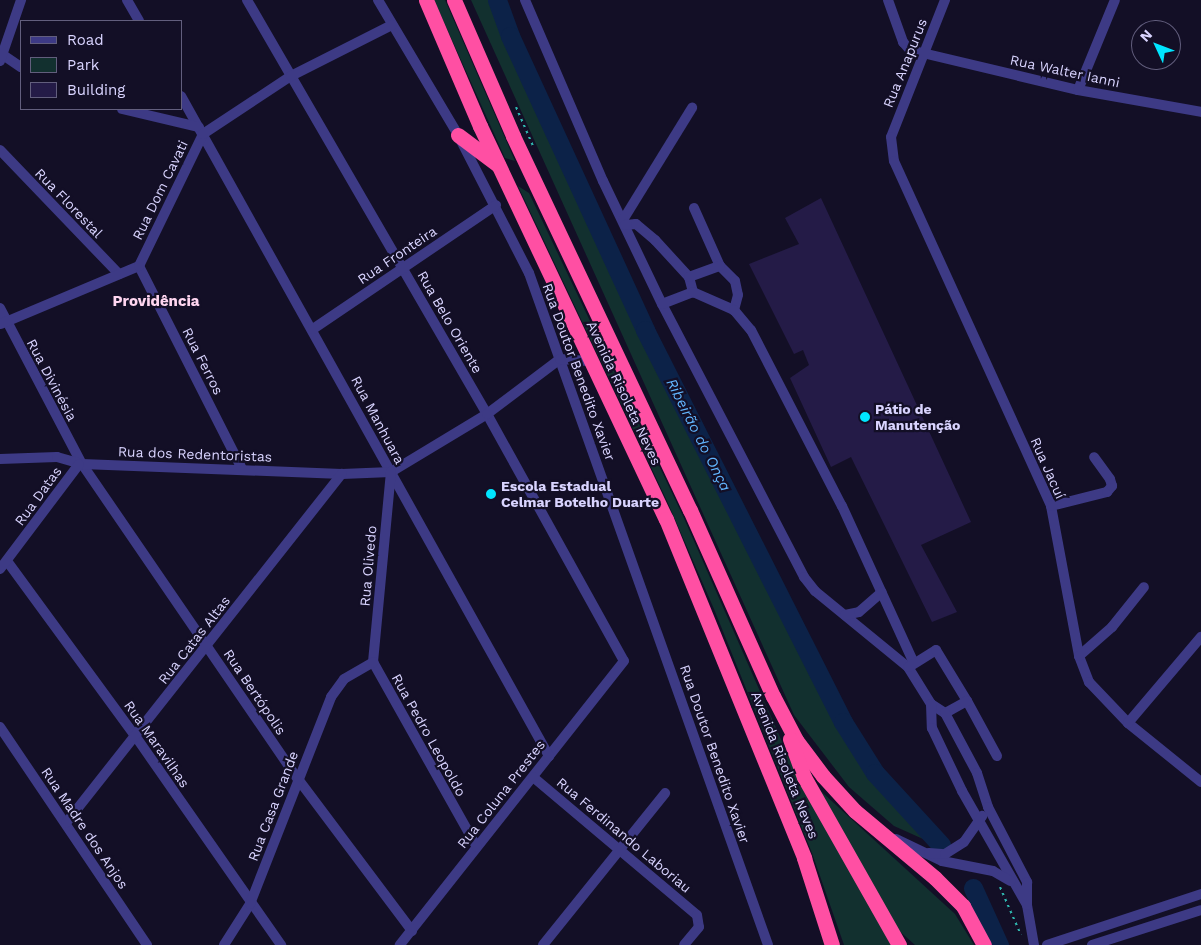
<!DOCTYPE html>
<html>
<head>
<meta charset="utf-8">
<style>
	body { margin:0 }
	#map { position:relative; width:1201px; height:945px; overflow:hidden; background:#130f26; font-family:"Work Sans",sans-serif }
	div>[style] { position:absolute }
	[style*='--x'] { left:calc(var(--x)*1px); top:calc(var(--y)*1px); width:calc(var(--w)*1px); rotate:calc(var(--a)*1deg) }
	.green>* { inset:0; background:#12302f }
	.river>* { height:19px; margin:-9.5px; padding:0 9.5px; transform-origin:9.5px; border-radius:9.5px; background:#0c2248 }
	.building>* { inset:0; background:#241b47 }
	.path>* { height:2px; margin-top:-1px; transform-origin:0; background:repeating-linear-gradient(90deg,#2fb8b0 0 2.5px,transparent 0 6.5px) }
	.minor>* { height:10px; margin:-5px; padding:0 5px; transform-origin:5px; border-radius:5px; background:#3d3a85 }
	.highway>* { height:15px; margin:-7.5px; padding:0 7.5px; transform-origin:7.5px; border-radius:7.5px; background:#ff4fa3 }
	.dots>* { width:14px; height:14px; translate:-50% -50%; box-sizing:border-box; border:2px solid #130f26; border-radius:50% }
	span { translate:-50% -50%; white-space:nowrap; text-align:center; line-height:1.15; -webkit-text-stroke:4.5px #130f26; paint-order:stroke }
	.street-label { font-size:14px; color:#d9d4ff }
	.poi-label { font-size:14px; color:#d9d4ff; font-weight:700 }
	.left { translate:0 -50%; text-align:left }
	.neighbourhood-label { font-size:15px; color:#ffd6f0; font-weight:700 }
	.water-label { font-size:15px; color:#62b6ff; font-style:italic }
	.legend { position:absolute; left:20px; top:20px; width:162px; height:90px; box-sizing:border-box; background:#130f26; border:1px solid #625e7d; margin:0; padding:6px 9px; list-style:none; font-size:15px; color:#d9d4ff }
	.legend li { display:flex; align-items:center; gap:10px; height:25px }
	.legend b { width:25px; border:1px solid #625e7d }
	.north { position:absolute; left:1131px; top:20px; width:50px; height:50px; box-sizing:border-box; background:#130f26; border:1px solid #625e7d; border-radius:50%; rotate:313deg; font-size:14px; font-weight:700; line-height:20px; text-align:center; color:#d9d4ff }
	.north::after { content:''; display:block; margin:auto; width:18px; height:22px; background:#00e5ff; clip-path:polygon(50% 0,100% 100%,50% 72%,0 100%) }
</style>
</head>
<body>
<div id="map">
	<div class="green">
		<div style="clip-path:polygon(434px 0,445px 0,515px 161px,505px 158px)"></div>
		<div style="clip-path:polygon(471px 0,493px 0,580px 196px,672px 395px,827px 698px,870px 772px,932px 843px,894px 826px,849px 787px,794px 715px)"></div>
		<div style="clip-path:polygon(518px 186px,529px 193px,683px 516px,794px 769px,892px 945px,844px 945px,812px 853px,714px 609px,667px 501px)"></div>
		<div style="clip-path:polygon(812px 783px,955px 914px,974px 945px,915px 945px,895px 927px)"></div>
	</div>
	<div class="river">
		<div style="--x:497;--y:0;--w:38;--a:70"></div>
		<div style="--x:510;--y:36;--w:324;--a:65.3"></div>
		<div style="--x:645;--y:330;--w:439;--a:63.2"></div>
		<div style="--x:843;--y:722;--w:60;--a:57.9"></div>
		<div style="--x:875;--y:773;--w:98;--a:47.5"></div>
		<div style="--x:973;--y:888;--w:63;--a:65.5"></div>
	</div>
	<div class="building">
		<div style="clip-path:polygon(1145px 22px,1169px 26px,1168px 30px,1143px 30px)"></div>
		<div style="clip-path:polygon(821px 198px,971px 522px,921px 545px,957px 612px,932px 622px,851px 457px,831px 467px,790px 378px,809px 365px,803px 350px,794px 354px,749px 264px,799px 244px,785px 218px)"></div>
	</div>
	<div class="path">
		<div style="--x:516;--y:107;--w:43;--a:66.4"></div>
		<div style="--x:1000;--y:887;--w:52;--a:66.4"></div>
	</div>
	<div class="minor">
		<div style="--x:127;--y:0;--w:24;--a:60"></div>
		<div style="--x:247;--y:0;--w:479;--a:59.9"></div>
		<div style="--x:487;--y:414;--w:282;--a:61"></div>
		<div style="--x:624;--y:661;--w:362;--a:128.3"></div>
		<div style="--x:378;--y:0;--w:157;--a:59.3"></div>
		<div style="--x:458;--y:135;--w:155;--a:62.8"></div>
		<div style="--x:529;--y:273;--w:713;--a:70.42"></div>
		<div style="--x:525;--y:0;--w:197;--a:66.7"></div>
		<div style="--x:603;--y:181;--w:136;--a:64.4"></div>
		<div style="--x:662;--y:304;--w:308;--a:62.5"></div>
		<div style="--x:804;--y:577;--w:18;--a:52"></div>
		<div style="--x:815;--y:591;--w:120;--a:39.3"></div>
		<div style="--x:908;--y:667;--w:44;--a:58.1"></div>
		<div style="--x:931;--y:704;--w:17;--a:33"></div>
		<div style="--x:888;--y:0;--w:45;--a:70.3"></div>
		<div style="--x:903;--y:42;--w:11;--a:49"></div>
		<div style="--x:910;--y:50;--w:173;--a:13.4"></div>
		<div style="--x:1078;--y:90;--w:125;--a:10.1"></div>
		<div style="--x:945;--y:0;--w:147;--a:111.5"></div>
		<div style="--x:891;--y:137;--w:24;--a:83"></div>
		<div style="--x:894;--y:161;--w:379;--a:65.5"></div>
		<div style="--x:1051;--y:506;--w:153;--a:79.4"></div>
		<div style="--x:1079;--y:656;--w:28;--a:69"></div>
		<div style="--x:1089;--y:682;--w:57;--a:46.4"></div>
		<div style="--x:1128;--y:723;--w:94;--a:38.9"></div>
		<div style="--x:0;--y:53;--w:25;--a:34"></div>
		<div style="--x:0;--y:61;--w:65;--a:-71"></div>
		<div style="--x:1078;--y:90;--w:97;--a:-67.7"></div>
		<div style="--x:181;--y:96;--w:756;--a:60.86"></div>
		<div style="--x:122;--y:109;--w:79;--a:13.2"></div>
		<div style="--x:0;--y:150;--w:172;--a:46.2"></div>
		<div style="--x:694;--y:208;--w:64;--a:65.9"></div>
		<div style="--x:720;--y:266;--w:21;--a:45"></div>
		<div style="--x:735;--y:281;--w:14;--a:78"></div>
		<div style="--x:738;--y:295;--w:16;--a:105"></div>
		<div style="--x:623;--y:220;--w:132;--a:-58.4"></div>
		<div style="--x:625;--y:225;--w:11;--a:-5"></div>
		<div style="--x:636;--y:224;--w:25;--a:40"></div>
		<div style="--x:655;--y:240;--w:50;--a:47.4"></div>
		<div style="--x:689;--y:277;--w:16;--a:75"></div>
		<div style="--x:139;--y:266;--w:228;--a:63.1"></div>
		<div style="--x:689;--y:277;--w:33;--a:-20"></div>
		<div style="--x:662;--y:304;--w:33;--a:-21"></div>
		<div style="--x:693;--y:292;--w:45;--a:23.7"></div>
		<div style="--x:734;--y:310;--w:26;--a:50"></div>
		<div style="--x:751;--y:330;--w:198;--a:62.7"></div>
		<div style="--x:842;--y:506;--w:173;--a:65.4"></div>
		<div style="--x:0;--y:308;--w:176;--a:62.3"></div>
		<div style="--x:82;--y:464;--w:382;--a:55.6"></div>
		<div style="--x:298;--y:779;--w:190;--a:53.1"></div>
		<div style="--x:1;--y:324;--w:150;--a:-22.8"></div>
		<div style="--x:139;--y:266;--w:147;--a:-64.1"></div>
		<div style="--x:203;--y:134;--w:105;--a:-33.4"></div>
		<div style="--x:291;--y:76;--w:113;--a:-26.8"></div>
		<div style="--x:313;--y:329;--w:221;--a:-34.1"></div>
		<div style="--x:0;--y:459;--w:57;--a:-2"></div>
		<div style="--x:57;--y:457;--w:26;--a:16"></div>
		<div style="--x:82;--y:464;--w:260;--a:2.2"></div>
		<div style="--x:342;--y:474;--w:49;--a:-2.3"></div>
		<div style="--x:391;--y:472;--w:112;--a:-31.1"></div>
		<div style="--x:487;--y:414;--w:91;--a:-37"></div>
		<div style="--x:560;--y:359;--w:31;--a:4"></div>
		<div style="--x:1051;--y:506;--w:58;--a:-14"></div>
		<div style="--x:1107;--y:492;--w:8;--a:-50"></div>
		<div style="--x:1112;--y:486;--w:7;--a:-106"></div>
		<div style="--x:1110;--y:479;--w:27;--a:-126"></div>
		<div style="--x:7;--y:561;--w:218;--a:53.8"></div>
		<div style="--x:136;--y:737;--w:254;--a:55.1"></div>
		<div style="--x:0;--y:569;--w:131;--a:-53"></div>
		<div style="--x:845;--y:615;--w:14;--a:-12"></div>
		<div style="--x:859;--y:612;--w:30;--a:-41"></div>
		<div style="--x:1079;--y:656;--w:44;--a:-41.3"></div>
		<div style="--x:1112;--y:627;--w:51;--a:-51.3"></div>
		<div style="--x:373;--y:662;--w:212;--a:60.7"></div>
		<div style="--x:373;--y:662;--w:191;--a:-84.6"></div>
		<div style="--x:909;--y:667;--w:32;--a:-32"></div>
		<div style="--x:936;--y:650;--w:60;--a:58.7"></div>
		<div style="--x:931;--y:704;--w:24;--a:88"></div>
		<div style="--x:932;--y:728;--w:70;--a:64.5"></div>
		<div style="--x:962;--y:791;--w:131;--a:60.3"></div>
		<div style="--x:1027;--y:905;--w:41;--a:80.1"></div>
		<div style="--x:1128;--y:723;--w:113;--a:-49.7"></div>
		<div style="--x:0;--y:727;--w:263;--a:56"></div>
		<div style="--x:997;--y:756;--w:63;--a:-118.6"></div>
		<div style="--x:967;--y:701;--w:25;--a:151"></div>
		<div style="--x:945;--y:713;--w:68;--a:61.9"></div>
		<div style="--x:977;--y:773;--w:36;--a:72"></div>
		<div style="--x:988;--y:807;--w:85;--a:62.5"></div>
		<div style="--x:1027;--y:882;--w:23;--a:90"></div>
		<div style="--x:533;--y:777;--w:214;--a:40.1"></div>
		<div style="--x:697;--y:915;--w:12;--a:81"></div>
		<div style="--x:699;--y:927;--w:23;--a:130"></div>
		<div style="--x:66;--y:823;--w:445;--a:-51.7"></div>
		<div style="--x:896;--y:839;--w:51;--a:25.6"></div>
		<div style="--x:942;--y:861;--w:52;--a:11.1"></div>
		<div style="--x:993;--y:871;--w:20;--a:30"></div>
		<div style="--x:929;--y:853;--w:16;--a:4"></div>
		<div style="--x:945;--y:854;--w:22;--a:-32"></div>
		<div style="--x:964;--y:842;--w:32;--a:-55"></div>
		<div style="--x:224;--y:945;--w:49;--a:-57.6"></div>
		<div style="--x:250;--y:904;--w:222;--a:-68.6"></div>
		<div style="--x:331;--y:697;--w:22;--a:-54"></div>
		<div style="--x:344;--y:679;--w:34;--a:-30"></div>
		<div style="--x:543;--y:945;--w:195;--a:-51.2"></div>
		<div style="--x:1047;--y:945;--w:162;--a:-18.3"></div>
		<div style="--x:1092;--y:945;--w:114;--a:-17.8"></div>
	</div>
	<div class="highway">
		<div style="--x:426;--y:0;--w:137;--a:66.8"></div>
		<div style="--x:480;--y:126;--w:435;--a:64.7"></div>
		<div style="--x:666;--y:519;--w:366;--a:67.8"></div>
		<div style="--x:804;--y:858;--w:91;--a:72.2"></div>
		<div style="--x:454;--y:0;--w:148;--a:66.5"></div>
		<div style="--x:513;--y:136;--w:414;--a:64.7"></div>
		<div style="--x:690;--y:510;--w:204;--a:66"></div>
		<div style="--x:773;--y:696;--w:50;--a:62.4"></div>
		<div style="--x:796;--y:740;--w:45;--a:53.1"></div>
		<div style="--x:823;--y:776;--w:47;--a:47.6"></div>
		<div style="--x:855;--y:811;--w:104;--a:39.9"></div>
		<div style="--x:935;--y:878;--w:40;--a:45"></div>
		<div style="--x:963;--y:906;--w:44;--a:61.7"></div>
		<div style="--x:458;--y:135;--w:50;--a:36.9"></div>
		<div style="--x:790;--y:739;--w:40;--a:69.8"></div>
		<div style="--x:804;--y:777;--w:193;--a:60.5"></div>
	</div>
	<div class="dots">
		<div style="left:865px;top:417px;background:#00e5ff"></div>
		<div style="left:491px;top:494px;background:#00e5ff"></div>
	</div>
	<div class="street-label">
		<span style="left:905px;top:63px;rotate:-68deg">Rua Anapurus</span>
		<span style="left:1065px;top:71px;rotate:12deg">Rua Walter Ianni</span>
		<span style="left:160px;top:190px;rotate:-64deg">Rua Dom Cavati</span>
		<span style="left:69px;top:203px;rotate:46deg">Rua Florestal</span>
		<span style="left:397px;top:255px;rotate:-34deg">Rua Fronteira</span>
		<span style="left:450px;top:322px;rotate:60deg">Rua Belo Oriente</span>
		<span style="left:203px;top:361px;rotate:63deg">Rua Ferros</span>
		<span style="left:579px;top:372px;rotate:70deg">Rua Doutor Benedito Xavier</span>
		<span style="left:52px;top:380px;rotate:62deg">Rua Divinésia</span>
		<span style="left:624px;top:393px;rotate:65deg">Avenida Risoleta Neves</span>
		<span style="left:378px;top:420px;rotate:62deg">Rua Manhuara</span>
		<span style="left:195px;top:454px;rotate:2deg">Rua dos Redentoristas</span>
		<span style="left:1048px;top:468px;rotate:66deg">Rua Jacuí</span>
		<span style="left:38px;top:496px;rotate:-54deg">Rua Datas</span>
		<span style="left:368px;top:566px;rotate:-85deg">Rua Olivedo</span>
		<span style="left:194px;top:640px;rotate:-52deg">Rua Catas Altas</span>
		<span style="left:255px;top:692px;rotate:56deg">Rua Bertópolis</span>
		<span style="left:429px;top:735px;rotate:61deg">Rua Pedro Leopoldo</span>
		<span style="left:157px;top:744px;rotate:55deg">Rua Maravilhas</span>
		<span style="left:715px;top:754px;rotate:71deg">Rua Doutor Benedito Xavier</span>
		<span style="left:785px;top:765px;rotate:68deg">Avenida Risoleta Neves</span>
		<span style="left:501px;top:794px;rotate:-52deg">Rua Coluna Prestes</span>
		<span style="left:273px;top:806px;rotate:-69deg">Rua Casa Grande</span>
		<span style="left:85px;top:828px;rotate:56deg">Rua Madre dos Anjos</span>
		<span style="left:624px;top:835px;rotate:40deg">Rua Ferdinando Laboriau</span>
	</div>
	<div class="poi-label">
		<span class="left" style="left:875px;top:417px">Pátio de<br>Manutenção</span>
		<span class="left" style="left:501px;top:494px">Escola Estadual<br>Celmar Botelho Duarte</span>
	</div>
	<div class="neighbourhood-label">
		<span style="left:156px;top:302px">Providência</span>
	</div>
	<div class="water-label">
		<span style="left:698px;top:435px;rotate:63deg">Ribeirão do Onça</span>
	</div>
	<ul class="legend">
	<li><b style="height:6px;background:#3d3a85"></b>Road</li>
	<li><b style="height:14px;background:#12302f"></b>Park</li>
	<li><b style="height:14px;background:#241b47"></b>Building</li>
	</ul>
	<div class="north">N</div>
</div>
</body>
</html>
